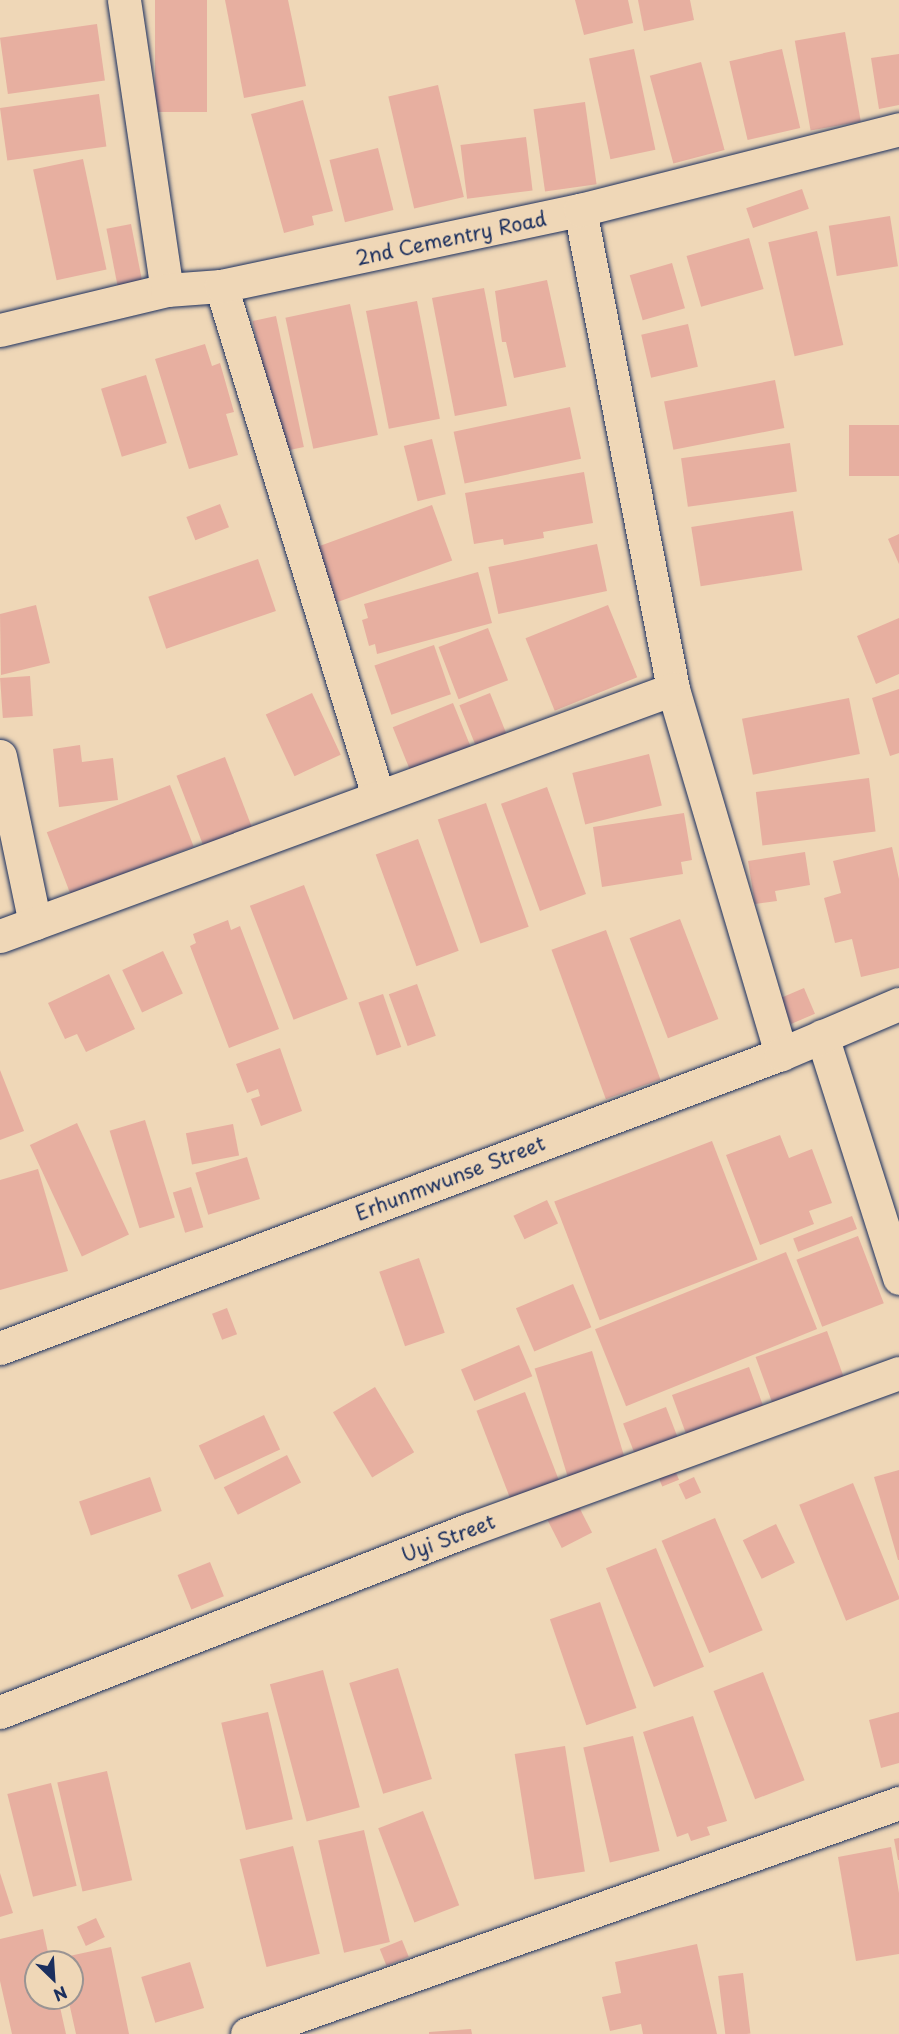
<!DOCTYPE html>
<html>
<head>
<meta charset="utf-8">
<style>
	body { margin:0 }
	#map { position:relative; width:899px; height:2034px; overflow:hidden; background:#efd7b7; font-family:"Playpen Sans",sans-serif }
	div>[style] { position:absolute }
	[style*='--x'] { left:calc(var(--x)*1px); top:calc(var(--y)*1px); width:calc(var(--w)*1px); rotate:calc(var(--a)*1deg) }
	.building>* { inset:0; background:#e7afa0; transform-origin:0 0 }
	.roads { filter:drop-shadow(0 0 2px #1b2f5e) drop-shadow(0 0 2px #1b2f5e) }
	.minor>* { height:33px; margin:-16.5px; padding:0 16.5px; transform-origin:16.5px; border-radius:16.5px; background:#efd7b7 }
	span { translate:-50% -50%; white-space:nowrap; text-align:center; line-height:1.15; -webkit-text-stroke:4.5px #efd7b7; paint-order:stroke }
	.street-label { font-size:20px; color:#1b2f5e }
	.north { position:absolute; left:24px; top:1950px; width:60px; height:60px; box-sizing:border-box; background:#efd7b7; border:2px solid #9a9493; border-radius:50%; rotate:155deg; font-size:16px; font-weight:700; line-height:24px; text-align:center; color:#1b2f5e }
	.north::after { content:''; display:block; margin:auto; width:21px; height:27px; background:#1b2f5e; clip-path:polygon(50% 0,100% 100%,50% 72%,0 100%) }
</style>
</head>
<body>
<div id="map">
	<div class="building">
		<div style="left:155px;top:0;width:52px;height:112px"></div>
		<div style="clip-path:polygon(225px 0,288px 0,306px 86px,244px 98px)"></div>
		<div style="clip-path:polygon(575px 0,628px 0,633px 23px,584px 35px)"></div>
		<div style="clip-path:polygon(638px 0,690px 0,694px 20px,644px 31px)"></div>
		<div style="left:97px;top:24px;width:57px;height:98px;rotate:82deg"></div>
		<div style="left:845px;top:32px;width:91px;height:51px;rotate:80deg"></div>
		<div style="left:634px;top:49px;width:103px;height:46px;rotate:78deg"></div>
		<div style="left:782px;top:49px;width:81px;height:54px;rotate:77deg"></div>
		<div style="clip-path:polygon(899px 54px,899px 105px,879px 109px,871px 58px)"></div>
		<div style="left:701px;top:62px;width:91px;height:53px;rotate:75deg"></div>
		<div style="left:438px;top:85px;width:115px;height:51px;rotate:77deg"></div>
		<div style="left:99px;top:94px;width:53px;height:100px;rotate:82deg"></div>
		<div style="clip-path:polygon(303px 100px,333px 211px,312px 216px,314px 225px,284px 233px,251px 114px)"></div>
		<div style="left:585px;top:102px;width:83px;height:52px;rotate:82deg"></div>
		<div style="left:526px;top:137px;width:54px;height:66px;rotate:83deg"></div>
		<div style="left:378px;top:148px;width:64px;height:50px;rotate:76deg"></div>
		<div style="left:83px;top:159px;width:113px;height:51px;rotate:78deg"></div>
		<div style="left:802px;top:189px;width:21px;height:59px;rotate:71deg"></div>
		<div style="left:890px;top:216px;width:51px;height:62px;rotate:81deg"></div>
		<div style="left:131px;top:224px;width:63px;height:25px;rotate:79deg"></div>
		<div style="left:817px;top:231px;width:117px;height:50px;rotate:77deg"></div>
		<div style="left:749px;top:238px;width:53px;height:65px;rotate:74deg"></div>
		<div style="left:672px;top:263px;width:47px;height:44px;rotate:74deg"></div>
		<div style="clip-path:polygon(547px 280px,566px 367px,514px 378px,506px 342px,502px 342px,495px 291px)"></div>
		<div style="left:484px;top:288px;width:120px;height:53px;rotate:79deg"></div>
		<div style="left:417px;top:301px;width:120px;height:52px;rotate:79deg"></div>
		<div style="left:350px;top:304px;width:134px;height:66px;rotate:78deg"></div>
		<div style="left:276px;top:316px;width:134px;height:24px;rotate:78deg"></div>
		<div style="left:688px;top:324px;width:44px;height:48px;rotate:77deg"></div>
		<div style="clip-path:polygon(205px 344px,212px 366px,220px 363px,234px 412px,226px 414px,238px 455px,189px 469px,155px 359px)"></div>
		<div style="left:146px;top:375px;width:71px;height:47px;rotate:73deg"></div>
		<div style="left:775px;top:380px;width:49px;height:113px;rotate:79deg"></div>
		<div style="left:570px;top:407px;width:53px;height:119px;rotate:78deg"></div>
		<div style="left:899px;top:425px;width:51px;height:50px;rotate:90deg"></div>
		<div style="left:432px;top:439px;width:57px;height:29px;rotate:76deg"></div>
		<div style="left:790px;top:443px;width:49px;height:110px;rotate:82deg"></div>
		<div style="clip-path:polygon(584px 472px,593px 523px,543px 532px,544px 538px,504px 545px,503px 539px,474px 544px,465px 493px)"></div>
		<div style="left:220px;top:504px;width:25px;height:36px;rotate:69deg"></div>
		<div style="left:432px;top:505px;width:59px;height:124px;rotate:70deg"></div>
		<div style="left:793px;top:511px;width:60px;height:103px;rotate:81deg"></div>
		<div style="clip-path:polygon(899px 534px,899px 564px,888px 539px)"></div>
		<div style="left:597px;top:544px;width:48px;height:111px;rotate:78deg"></div>
		<div style="left:258px;top:559px;width:55px;height:116px;rotate:71deg"></div>
		<div style="clip-path:polygon(478px 572px,492px 623px,377px 654px,375px 644px,369px 646px,362px 620px,368px 618px,364px 604px)"></div>
		<div style="clip-path:polygon(36px 605px,50px 663px,1px 675px,0 614px)"></div>
		<div style="left:608px;top:605px;width:78px;height:89px;rotate:68deg"></div>
		<div style="clip-path:polygon(899px 618px,899px 674px,876px 684px,857px 636px)"></div>
		<div style="left:488px;top:628px;width:56px;height:53px;rotate:69deg"></div>
		<div style="left:434px;top:645px;width:52px;height:63px;rotate:71deg"></div>
		<div style="left:30px;top:676px;width:40px;height:30px;rotate:86deg"></div>
		<div style="clip-path:polygon(899px 689px,899px 753px,890px 756px,872px 698px)"></div>
		<div style="left:312px;top:693px;width:68px;height:51px;rotate:65deg"></div>
		<div style="left:490px;top:693px;width:52px;height:33px;rotate:68deg"></div>
		<div style="left:849px;top:698px;width:57px;height:109px;rotate:79deg"></div>
		<div style="left:453px;top:703px;width:48px;height:65px;rotate:68deg"></div>
		<div style="clip-path:polygon(80px 745px,82px 762px,113px 758px,118px 800px,59px 807px,53px 749px)"></div>
		<div style="left:649px;top:754px;width:53px;height:79px;rotate:76deg"></div>
		<div style="left:225px;top:757px;width:77px;height:52px;rotate:69deg"></div>
		<div style="left:869px;top:778px;width:54px;height:114px;rotate:83deg"></div>
		<div style="left:170px;top:785px;width:66px;height:132px;rotate:69deg"></div>
		<div style="left:547px;top:787px;width:114px;height:49px;rotate:70deg"></div>
		<div style="left:486px;top:803px;width:131px;height:51px;rotate:71deg"></div>
		<div style="clip-path:polygon(684px 813px,692px 860px,681px 862px,683px 874px,602px 887px,593px 827px)"></div>
		<div style="left:418px;top:839px;width:119px;height:45px;rotate:70deg"></div>
		<div style="clip-path:polygon(892px 847px,899px 879px,899px 968px,861px 977px,852px 939px,835px 943px,824px 898px,841px 893px,833px 861px)"></div>
		<div style="clip-path:polygon(805px 852px,810px 885px,775px 891px,777px 901px,755px 904px,748px 861px)"></div>
		<div style="left:304px;top:885px;width:122px;height:58px;rotate:69deg"></div>
		<div style="left:680px;top:919px;width:107px;height:54px;rotate:69deg"></div>
		<div style="clip-path:polygon(228px 920px,231px 930px,240px 926px,279px 1029px,229px 1048px,190px 946px,196px 943px,193px 934px)"></div>
		<div style="left:606px;top:930px;width:159px;height:58px;rotate:70deg"></div>
		<div style="left:163px;top:951px;width:47px;height:45px;rotate:65deg"></div>
		<div style="clip-path:polygon(109px 974px,135px 1029px,86px 1052px,77px 1034px,65px 1039px,48px 1003px)"></div>
		<div style="left:417px;top:984px;width:55px;height:30px;rotate:70deg"></div>
		<div style="left:804px;top:988px;width:28px;height:26px;rotate:67deg"></div>
		<div style="left:383px;top:994px;width:56px;height:26px;rotate:71deg"></div>
		<div style="clip-path:polygon(280px 1048px,302px 1111px,261px 1126px,251px 1099px,260px 1096px,258px 1089px,247px 1093px,236px 1064px)"></div>
		<div style="clip-path:polygon(0 1070px,24px 1131px,0 1140px)"></div>
		<div style="left:145px;top:1120px;width:102px;height:37px;rotate:73deg"></div>
		<div style="left:77px;top:1123px;width:123px;height:52px;rotate:65deg"></div>
		<div style="left:233px;top:1124px;width:32px;height:48px;rotate:79deg"></div>
		<div style="clip-path:polygon(780px 1135px,789px 1158px,812px 1149px,832px 1203px,809px 1211px,814px 1224px,760px 1245px,726px 1155px)"></div>
		<div style="left:712px;top:1141px;width:127px;height:169px;rotate:69deg"></div>
		<div style="left:247px;top:1157px;width:44px;height:54px;rotate:73deg"></div>
		<div style="clip-path:polygon(38px 1169px,68px 1271px,0 1290px,0 1180px)"></div>
		<div style="left:191px;top:1187px;width:42px;height:19px;rotate:73deg"></div>
		<div style="left:547px;top:1200px;width:26px;height:37px;rotate:65deg"></div>
		<div style="left:852px;top:1216px;width:14px;height:63px;rotate:69deg"></div>
		<div style="left:858px;top:1236px;width:72px;height:66px;rotate:69deg"></div>
		<div style="left:786px;top:1252px;width:83px;height:206px;rotate:68deg"></div>
		<div style="left:419px;top:1258px;width:79px;height:42px;rotate:71deg"></div>
		<div style="left:573px;top:1284px;width:47px;height:62px;rotate:67deg"></div>
		<div style="left:227px;top:1308px;width:28px;height:16px;rotate:69deg"></div>
		<div style="left:827px;top:1331px;width:54px;height:76px;rotate:70deg"></div>
		<div style="left:519px;top:1345px;width:34px;height:63px;rotate:67deg"></div>
		<div style="left:592px;top:1351px;width:115px;height:60px;rotate:73deg"></div>
		<div style="left:749px;top:1367px;width:44px;height:82px;rotate:70deg"></div>
		<div style="left:375px;top:1387px;width:76px;height:49px;rotate:59deg"></div>
		<div style="left:525px;top:1392px;width:101px;height:52px;rotate:69deg"></div>
		<div style="left:666px;top:1407px;width:43px;height:46px;rotate:69deg"></div>
		<div style="left:264px;top:1415px;width:38px;height:72px;rotate:65deg"></div>
		<div style="left:287px;top:1455px;width:31px;height:71px;rotate:63deg"></div>
		<div style="left:673px;top:1465px;width:16px;height:18px;rotate:68deg"></div>
		<div style="clip-path:polygon(899px 1470px,899px 1560px,898px 1560px,874px 1477px)"></div>
		<div style="left:150px;top:1477px;width:36px;height:75px;rotate:71deg"></div>
		<div style="left:694px;top:1477px;width:17px;height:17px;rotate:65deg"></div>
		<div style="left:853px;top:1483px;width:125px;height:58px;rotate:68deg"></div>
		<div style="left:578px;top:1505px;width:31px;height:34px;rotate:63deg"></div>
		<div style="left:715px;top:1518px;width:122px;height:58px;rotate:67deg"></div>
		<div style="left:776px;top:1524px;width:43px;height:37px;rotate:64deg"></div>
		<div style="left:656px;top:1548px;width:128px;height:54px;rotate:68deg"></div>
		<div style="left:210px;top:1562px;width:37px;height:35px;rotate:68deg"></div>
		<div style="left:600px;top:1602px;width:112px;height:53px;rotate:71deg"></div>
		<div style="left:398px;top:1668px;width:116px;height:51px;rotate:73deg"></div>
		<div style="left:323px;top:1670px;width:142px;height:55px;rotate:75deg"></div>
		<div style="left:763px;top:1672px;width:116px;height:53px;rotate:69deg"></div>
		<div style="left:268px;top:1712px;width:110px;height:48px;rotate:77deg"></div>
		<div style="clip-path:polygon(899px 1712px,899px 1763px,881px 1768px,869px 1720px)"></div>
		<div style="clip-path:polygon(693px 1716px,727px 1821px,707px 1827px,710px 1835px,691px 1841px,688px 1833px,677px 1837px,643px 1732px)"></div>
		<div style="left:633px;top:1736px;width:118px;height:51px;rotate:77deg"></div>
		<div style="left:565px;top:1746px;width:127px;height:51px;rotate:81deg"></div>
		<div style="left:107px;top:1771px;width:112px;height:51px;rotate:77deg"></div>
		<div style="left:51px;top:1783px;width:106px;height:45px;rotate:76deg"></div>
		<div style="left:423px;top:1811px;width:101px;height:48px;rotate:69deg"></div>
		<div style="left:364px;top:1830px;width:115px;height:47px;rotate:77deg"></div>
		<div style="clip-path:polygon(899px 1838px,899px 1860px,898px 1860px,894px 1839px)"></div>
		<div style="left:293px;top:1846px;width:111px;height:55px;rotate:76deg"></div>
		<div style="clip-path:polygon(891px 1847px,899px 1893px,899px 1954px,856px 1961px,838px 1857px)"></div>
		<div style="clip-path:polygon(0 1873px,13px 1913px,0 1917px)"></div>
		<div style="left:96px;top:1918px;width:21px;height:21px;rotate:65deg"></div>
		<div style="clip-path:polygon(43px 1929px,50px 1962px,36px 1962px,36px 1998px,58px 1998px,66px 2034px,12px 2034px,0 1981px,0 1939px)"></div>
		<div style="left:402px;top:1940px;width:18px;height:24px;rotate:68deg"></div>
		<div style="clip-path:polygon(697px 1944px,717px 2034px,643px 2034px,641px 2024px,610px 2031px,602px 1997px,621px 1993px,615px 1962px)"></div>
		<div style="clip-path:polygon(111px 1947px,129px 2034px,76px 2034px,68px 1998px,72px 1998px,72px 1962px,61px 1962px,60px 1958px)"></div>
		<div style="left:190px;top:1962px;width:48px;height:51px;rotate:73deg"></div>
		<div style="left:743px;top:1973px;width:61px;height:25px;rotate:83deg"></div>
		<div style="clip-path:polygon(471px 2029px,472px 2034px,429px 2034px,429px 2032px)"></div>
	</div>
	<div class="roads">
		<div class="minor">
			<div style="--x:124;--y:0;--w:293;--a:81.6"></div>
			<div style="--x:580;--y:210;--w:488;--a:79"></div>
			<div style="--x:673;--y:689;--w:381;--a:73.5"></div>
			<div style="--x:221;--y:286;--w:534;--a:72.89"></div>
			<div style="--x:0;--y:330;--w:172;--a:-13.5"></div>
			<div style="--x:167;--y:290;--w:54;--a:-4.2"></div>
			<div style="--x:221;--y:286;--w:367;--a:-12"></div>
			<div style="--x:580;--y:210;--w:329;--a:-14.2"></div>
			<div style="--x:0;--y:756;--w:171;--a:78.2"></div>
			<div style="--x:0;--y:936;--w:717;--a:-20.15"></div>
			<div style="--x:822;--y:1036;--w:254;--a:72.3"></div>
			<div style="--x:0;--y:1348;--w:835;--a:-20.63"></div>
			<div style="--x:781;--y:1054;--w:128;--a:-23"></div>
			<div style="--x:0;--y:1712;--w:504;--a:-21.27"></div>
			<div style="--x:470;--y:1529;--w:456;--a:-20"></div>
			<div style="--x:247;--y:2034;--w:692;--a:-19.51"></div>
		</div>
	</div>
	<div class="street-label">
		<span style="left:451px;top:238px;rotate:-12deg">2nd Cementry Road</span>
		<span style="left:450px;top:1178px;rotate:-21deg">Erhunmwunse Street</span>
		<span style="left:448px;top:1538px;rotate:-21deg">Uyi Street</span>
	</div>
	<div class="north">N</div>
</div>
</body>
</html>
